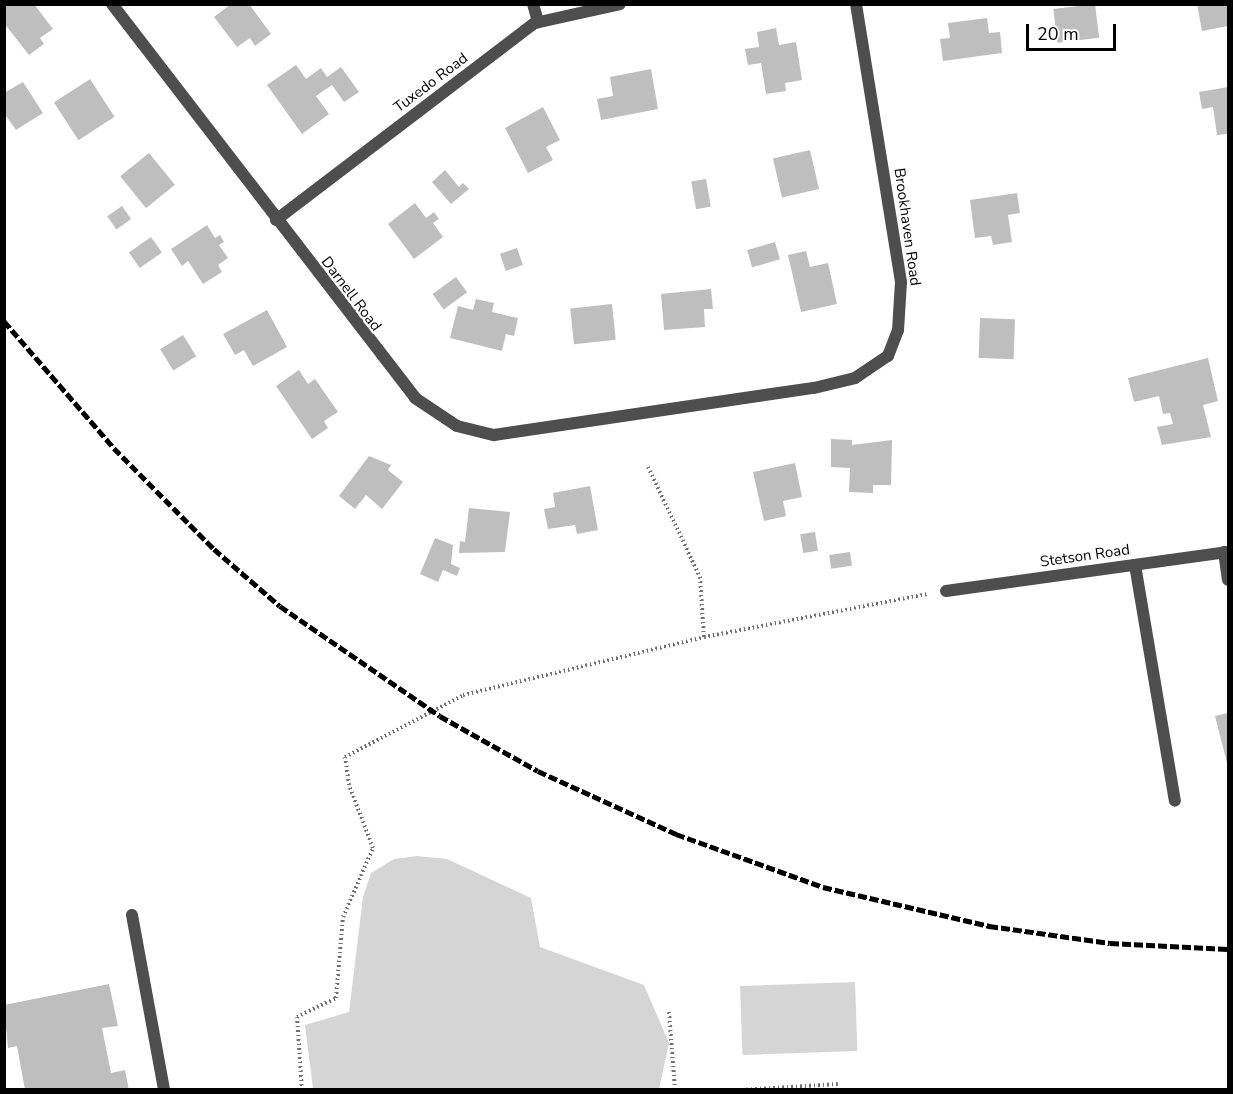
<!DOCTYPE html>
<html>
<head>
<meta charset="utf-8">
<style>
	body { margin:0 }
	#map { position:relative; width:1233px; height:1094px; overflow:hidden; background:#fff; font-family:"Nunito Sans",sans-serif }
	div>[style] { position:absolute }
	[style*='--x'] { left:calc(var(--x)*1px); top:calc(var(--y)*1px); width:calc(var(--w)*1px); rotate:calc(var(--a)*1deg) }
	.green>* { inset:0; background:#d5d5d5; transform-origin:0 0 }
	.building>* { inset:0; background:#bebebe; transform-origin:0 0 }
	.path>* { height:4px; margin-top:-2px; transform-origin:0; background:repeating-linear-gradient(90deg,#707070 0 1.5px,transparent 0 4.5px) }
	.lane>* { height:12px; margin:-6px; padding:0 6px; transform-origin:6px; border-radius:6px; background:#4e4e4e }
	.street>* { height:12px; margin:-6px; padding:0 6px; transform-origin:6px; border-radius:6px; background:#4e4e4e }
	.rail>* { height:4.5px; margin-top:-2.25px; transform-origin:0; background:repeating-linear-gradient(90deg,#000 0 9px,transparent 0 12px) }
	span { translate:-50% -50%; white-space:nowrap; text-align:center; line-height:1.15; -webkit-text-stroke:4.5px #fff; paint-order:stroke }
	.street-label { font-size:15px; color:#000 }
	.frame { position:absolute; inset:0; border:6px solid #000; pointer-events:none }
	.scale { position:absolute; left:1026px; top:24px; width:90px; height:27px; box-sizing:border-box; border:3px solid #000; border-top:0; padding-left:8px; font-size:18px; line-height:21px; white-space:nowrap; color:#000; -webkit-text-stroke:4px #fff; paint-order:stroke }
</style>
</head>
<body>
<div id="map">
	<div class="green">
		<div style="clip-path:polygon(417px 856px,447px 859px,531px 898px,540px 947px,644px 985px,669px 1043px,659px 1089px,313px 1089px,305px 1025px,349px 1012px,363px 897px,371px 873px,394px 859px)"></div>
		<div style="left:855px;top:982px;width:69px;height:115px;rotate:88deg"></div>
	</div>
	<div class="building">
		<div style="clip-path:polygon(4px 4px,34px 4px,53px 29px,40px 38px,44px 44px,29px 55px,4px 23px)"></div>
		<div style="clip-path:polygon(231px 4px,249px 4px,271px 34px,255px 46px,250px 38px,237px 47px,214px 17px)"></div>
		<div style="left:1095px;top:4px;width:34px;height:42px;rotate:83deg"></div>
		<div style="clip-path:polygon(1197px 4px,1228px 4px,1228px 26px,1202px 31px)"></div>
		<div style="clip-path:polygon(987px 18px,989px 33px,1000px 32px,1002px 53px,943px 61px,940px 39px,950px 38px,948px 23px)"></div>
		<div style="clip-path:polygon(776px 28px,779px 45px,796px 42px,802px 80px,785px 83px,786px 91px,766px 94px,761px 63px,748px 65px,745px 49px,759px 47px,757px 32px)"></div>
		<div style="clip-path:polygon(296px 65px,306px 79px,321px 68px,327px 77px,341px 67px,359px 92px,344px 102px,332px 85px,316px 96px,329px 114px,302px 134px,267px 85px)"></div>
		<div style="clip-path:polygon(651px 69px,658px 109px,601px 120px,597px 99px,613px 96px,610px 77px)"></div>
		<div style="left:90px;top:79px;width:45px;height:43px;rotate:57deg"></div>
		<div style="clip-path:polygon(23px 82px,43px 113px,16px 130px,4px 113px,4px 93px)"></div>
		<div style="clip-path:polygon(1228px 87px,1228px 134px,1217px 135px,1213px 107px,1202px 109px,1199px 92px)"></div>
		<div style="clip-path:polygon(543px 107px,560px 140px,546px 147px,553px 160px,528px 173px,505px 128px)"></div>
		<div style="left:810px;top:150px;width:40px;height:38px;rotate:77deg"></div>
		<div style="left:149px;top:153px;width:41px;height:37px;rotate:51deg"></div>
		<div style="clip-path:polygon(445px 170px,459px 187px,463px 183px,469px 189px,451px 204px,432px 182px)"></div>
		<div style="left:706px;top:179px;width:28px;height:15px;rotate:80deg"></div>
		<div style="clip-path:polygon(1017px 193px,1020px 213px,1008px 215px,1012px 242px,993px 245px,991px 236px,975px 238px,970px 200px)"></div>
		<div style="clip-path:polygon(415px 203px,426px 218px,434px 212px,439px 219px,433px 223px,443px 237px,414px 259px,388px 224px)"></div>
		<div style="left:122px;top:206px;width:16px;height:18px;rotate:55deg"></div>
		<div style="clip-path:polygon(207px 225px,215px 238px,220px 235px,224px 242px,219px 245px,228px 258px,218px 265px,222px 272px,203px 284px,188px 261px,182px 266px,171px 249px)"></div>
		<div style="left:151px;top:237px;width:19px;height:27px;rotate:55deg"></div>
		<div style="left:775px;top:242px;width:18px;height:29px;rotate:74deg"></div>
		<div style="left:517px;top:248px;width:18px;height:18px;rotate:71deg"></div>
		<div style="clip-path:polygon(806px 251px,810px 267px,828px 263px,837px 304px,801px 312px,788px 255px)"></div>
		<div style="left:456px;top:277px;width:19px;height:29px;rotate:54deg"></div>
		<div style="clip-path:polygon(711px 289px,713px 309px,704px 309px,705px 327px,664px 330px,661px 294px)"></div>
		<div style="clip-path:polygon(476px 299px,494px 303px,492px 312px,518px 318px,514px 336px,506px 334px,502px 351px,450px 338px,458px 306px,473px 310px)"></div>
		<div style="left:612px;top:304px;width:36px;height:42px;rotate:84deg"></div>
		<div style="clip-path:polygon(267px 310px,287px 347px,253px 366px,244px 350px,235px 355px,223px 334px)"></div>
		<div style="left:980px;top:318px;width:35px;height:40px;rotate:2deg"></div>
		<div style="left:183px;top:335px;width:25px;height:27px;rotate:58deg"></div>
		<div style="clip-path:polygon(1208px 358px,1218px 401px,1203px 405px,1211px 437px,1162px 445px,1157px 427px,1173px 424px,1170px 413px,1163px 414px,1159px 396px,1134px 402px,1128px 378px)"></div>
		<div style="clip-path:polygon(299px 370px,308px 384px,315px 379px,338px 412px,324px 421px,328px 428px,312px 439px,276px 386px)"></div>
		<div style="clip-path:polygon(831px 439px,852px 440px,852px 445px,892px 440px,891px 485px,873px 485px,873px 493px,849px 492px,850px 468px,831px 467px)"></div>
		<div style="clip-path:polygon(369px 456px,391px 465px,388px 470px,403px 482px,382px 509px,366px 495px,355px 509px,339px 496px)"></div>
		<div style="clip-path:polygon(795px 463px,802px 497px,783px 501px,786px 516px,764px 521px,753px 472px)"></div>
		<div style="clip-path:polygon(590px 486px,598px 530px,577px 534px,575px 525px,548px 529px,544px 509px,555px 507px,553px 493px)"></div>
		<div style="clip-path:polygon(469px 508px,510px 512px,505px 552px,459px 553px,460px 541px,465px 542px)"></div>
		<div style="left:815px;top:532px;width:19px;height:15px;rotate:81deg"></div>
		<div style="clip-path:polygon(435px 538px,453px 545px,451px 564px,460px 568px,457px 576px,443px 570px,438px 582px,420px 574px)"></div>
		<div style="left:850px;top:552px;width:14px;height:21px;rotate:82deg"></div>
		<div style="clip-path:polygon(1228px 713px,1228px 767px,1215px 716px)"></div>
		<div style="clip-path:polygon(109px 984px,118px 1026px,102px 1028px,111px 1073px,125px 1070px,129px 1090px,25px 1090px,17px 1046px,8px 1048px,4px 1005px)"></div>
	</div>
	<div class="path">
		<div style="--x:648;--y:467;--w:122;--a:64.7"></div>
		<div style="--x:700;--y:577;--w:60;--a:86.2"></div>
		<div style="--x:669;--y:1012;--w:78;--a:85.6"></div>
		<div style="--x:302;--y:1090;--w:73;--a:-93.9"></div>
		<div style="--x:297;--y:1017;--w:43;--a:-26"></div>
		<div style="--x:336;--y:998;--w:81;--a:-85.1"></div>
		<div style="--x:343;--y:917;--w:75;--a:-66.5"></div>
		<div style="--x:373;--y:848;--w:67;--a:-110.9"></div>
		<div style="--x:349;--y:785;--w:28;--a:-98"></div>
		<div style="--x:345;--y:757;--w:133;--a:-27.7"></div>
		<div style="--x:463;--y:695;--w:248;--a:-13.5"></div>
		<div style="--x:704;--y:637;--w:228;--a:-10.9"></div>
		<div style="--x:742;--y:1090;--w:96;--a:-3.6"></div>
	</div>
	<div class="lane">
		<div style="--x:1224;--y:552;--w:28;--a:82"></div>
		<div style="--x:1135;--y:565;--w:239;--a:80.4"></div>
		<div style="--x:132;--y:915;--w:178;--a:79.6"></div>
	</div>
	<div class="street">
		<div style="--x:112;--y:4;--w:497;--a:52.4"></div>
		<div style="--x:415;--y:398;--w:50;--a:33.7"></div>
		<div style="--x:457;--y:426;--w:38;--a:14"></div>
		<div style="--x:494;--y:435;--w:323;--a:-8.4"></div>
		<div style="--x:814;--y:388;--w:42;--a:-13.7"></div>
		<div style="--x:855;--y:378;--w:40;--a:-34"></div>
		<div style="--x:888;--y:356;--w:28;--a:-69"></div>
		<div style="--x:898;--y:330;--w:48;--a:-86.4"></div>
		<div style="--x:901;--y:282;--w:282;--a:-99.2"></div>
		<div style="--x:533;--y:4;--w:19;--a:74"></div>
		<div style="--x:276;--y:220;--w:325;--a:-37.3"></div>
		<div style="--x:535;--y:23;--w:87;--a:-12.6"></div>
		<div style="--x:946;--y:591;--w:285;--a:-7.9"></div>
	</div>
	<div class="rail">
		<div style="--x:4;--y:321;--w:168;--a:49.1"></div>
		<div style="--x:114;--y:448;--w:142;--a:45.3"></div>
		<div style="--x:214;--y:549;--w:87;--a:40.8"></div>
		<div style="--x:280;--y:606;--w:194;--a:34.5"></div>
		<div style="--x:440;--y:716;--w:112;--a:29.3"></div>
		<div style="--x:538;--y:771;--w:152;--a:24.5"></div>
		<div style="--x:676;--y:834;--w:156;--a:19.8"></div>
		<div style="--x:823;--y:887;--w:171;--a:13.2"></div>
		<div style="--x:989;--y:926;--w:122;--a:8"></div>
		<div style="--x:1110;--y:943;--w:118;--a:2.9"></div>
	</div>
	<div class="street-label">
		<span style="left:431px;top:83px;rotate:-37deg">Tuxedo Road</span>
		<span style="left:907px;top:227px;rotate:82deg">Brookhaven Road</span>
		<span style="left:351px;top:294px;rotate:53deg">Darnell Road</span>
		<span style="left:1085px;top:556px;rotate:-8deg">Stetson Road</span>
	</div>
	<div class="frame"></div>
	<div class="scale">20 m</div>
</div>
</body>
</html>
